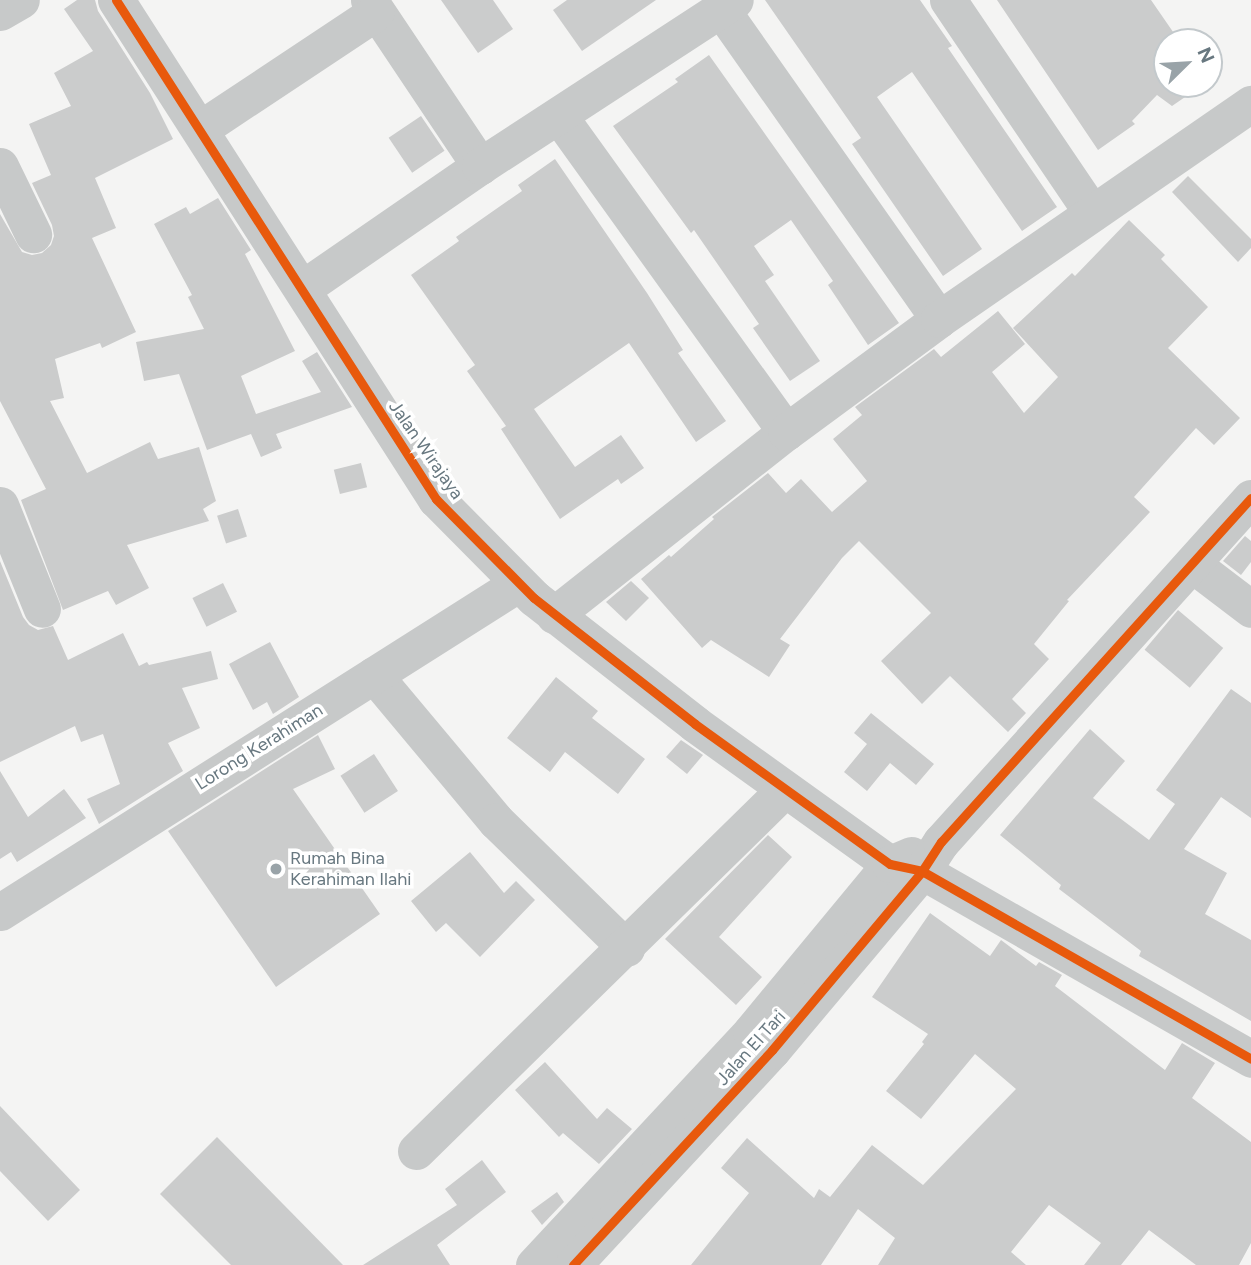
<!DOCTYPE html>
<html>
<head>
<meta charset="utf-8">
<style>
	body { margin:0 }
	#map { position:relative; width:1251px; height:1265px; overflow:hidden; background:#f4f4f3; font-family:Figtree,sans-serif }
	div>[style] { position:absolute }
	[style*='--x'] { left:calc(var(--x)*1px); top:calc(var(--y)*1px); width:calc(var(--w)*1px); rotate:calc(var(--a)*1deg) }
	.building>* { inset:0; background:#cbcccc; transform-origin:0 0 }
	.minor>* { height:37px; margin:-18.5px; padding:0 18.5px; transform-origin:18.5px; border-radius:18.5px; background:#c7c9c9 }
	.cycleway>* { height:9px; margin:-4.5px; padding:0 4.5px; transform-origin:4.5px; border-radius:4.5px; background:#e8590c }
	.dots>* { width:19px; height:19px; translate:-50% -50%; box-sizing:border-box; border:4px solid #fff; border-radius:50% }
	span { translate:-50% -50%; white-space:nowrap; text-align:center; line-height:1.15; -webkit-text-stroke:7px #fff; paint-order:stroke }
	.street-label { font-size:18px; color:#687880 }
	.poi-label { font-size:18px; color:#687880 }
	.left { translate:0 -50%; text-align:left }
	.north { position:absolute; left:1153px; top:28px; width:70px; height:70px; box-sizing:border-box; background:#fff; border:2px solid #c3c9cc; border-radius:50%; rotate:66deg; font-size:19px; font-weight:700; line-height:28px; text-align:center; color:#687880 }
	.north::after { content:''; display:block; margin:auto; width:24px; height:32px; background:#99a3a8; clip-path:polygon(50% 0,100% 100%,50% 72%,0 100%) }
</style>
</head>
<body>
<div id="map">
	<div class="building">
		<div style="clip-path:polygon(77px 0,95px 0,98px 11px,150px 93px,173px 139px,95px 178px,116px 228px,92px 238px,136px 332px,102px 348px,100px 343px,55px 359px,64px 398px,50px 401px,87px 473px,150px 442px,158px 459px,199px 447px,216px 501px,203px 509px,209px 521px,127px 545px,149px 588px,116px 605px,108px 591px,63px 610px,21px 500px,46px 489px,0 401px,0 214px,22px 252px,32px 255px,42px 253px,51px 245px,54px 236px,52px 225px,32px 183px,51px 175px,29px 124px,71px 106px,54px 73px,93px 51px,64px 9px)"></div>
		<div style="clip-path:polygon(441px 0,493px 0,513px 29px,478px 53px)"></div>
		<div style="clip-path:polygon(567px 0,656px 0,582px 51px,553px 10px)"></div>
		<div style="clip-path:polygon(765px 0,920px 0,952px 46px,948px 48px,1057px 207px,1022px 231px,912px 72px,877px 97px,982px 249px,943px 276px,852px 144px,861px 138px)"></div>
		<div style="clip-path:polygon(997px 0,1151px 0,1180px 42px,1167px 42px,1167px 84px,1204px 84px,1172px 106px,1157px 95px,1132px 121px,1135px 124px,1098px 150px)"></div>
		<div style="clip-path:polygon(709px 55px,899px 323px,868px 345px,828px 285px,833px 281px,791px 220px,754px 246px,774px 275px,765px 281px,820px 361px,790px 381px,753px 328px,759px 324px,694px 230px,691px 233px,613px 126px,678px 82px,675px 79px)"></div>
		<div style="left:421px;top:116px;width:42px;height:39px;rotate:56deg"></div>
		<div style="clip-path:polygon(555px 159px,647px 293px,683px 350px,678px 353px,726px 421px,696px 442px,629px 343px,534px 409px,575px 467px,621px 435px,644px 468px,621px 484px,618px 479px,560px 519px,501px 429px,506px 426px,467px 371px,475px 365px,411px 275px,459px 241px,456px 237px,522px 191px,518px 185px)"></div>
		<div style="clip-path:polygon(1188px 176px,1251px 239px,1251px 248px,1238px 262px,1172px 192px)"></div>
		<div style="clip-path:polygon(218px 198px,251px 250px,245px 254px,295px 351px,241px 376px,256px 414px,321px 392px,302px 361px,317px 352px,352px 407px,276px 434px,282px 448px,261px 457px,251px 434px,207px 450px,179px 374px,144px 381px,136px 342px,204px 329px,188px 297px,192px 295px,154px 224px,186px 207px,190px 214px)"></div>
		<div style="clip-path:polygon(1129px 220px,1165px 255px,1161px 259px,1208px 307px,1168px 348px,1240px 418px,1214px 445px,1196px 428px,1134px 497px,1150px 512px,1067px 600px,1069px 601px,1034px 644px,1049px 659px,1012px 699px,1026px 713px,1008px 732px,950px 676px,922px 704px,881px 661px,931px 613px,859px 541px,842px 558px,780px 639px,790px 645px,769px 677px,711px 640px,702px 648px,641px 579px,669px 555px,671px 557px,714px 519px,712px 517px,768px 473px,786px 493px,801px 479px,832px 512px,867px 481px,833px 439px,862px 415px,855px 407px,934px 349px,941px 357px,998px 311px,1025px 344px,992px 372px,1024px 413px,1058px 377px,1013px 328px,1072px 273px,1075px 276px)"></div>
		<div style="left:361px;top:463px;width:25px;height:28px;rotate:76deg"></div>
		<div style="left:238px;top:509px;width:29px;height:22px;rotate:72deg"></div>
		<div style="clip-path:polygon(1245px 536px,1251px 541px,1251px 562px,1241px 575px,1223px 561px)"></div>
		<div style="clip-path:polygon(0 561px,23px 617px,29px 625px,38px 630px,53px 626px,68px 660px,123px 633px,139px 666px,147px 662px,149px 665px,211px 651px,218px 679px,182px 688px,200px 728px,168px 743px,183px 771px,99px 824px,87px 799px,120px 784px,103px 734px,81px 742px,75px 726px,0 762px)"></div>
		<div style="clip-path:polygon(631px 581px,649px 598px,626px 621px,606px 602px)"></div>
		<div style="left:223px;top:583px;width:32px;height:34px;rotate:64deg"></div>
		<div style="left:1178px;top:610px;width:59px;height:52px;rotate:40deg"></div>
		<div style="clip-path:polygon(270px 642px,299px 697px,273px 714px,267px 702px,253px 710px,229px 664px)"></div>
		<div style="clip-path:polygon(556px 677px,598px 711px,592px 718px,645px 759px,618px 794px,565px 752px,550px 772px,507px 738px)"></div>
		<div style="clip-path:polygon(1231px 689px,1251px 703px,1251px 818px,1221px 797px,1184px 849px,1227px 873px,1205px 914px,1251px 940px,1251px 1021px,1139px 956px,1141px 951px,1059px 889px,1061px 885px,1000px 835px,1090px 729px,1125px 761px,1093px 798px,1149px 840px,1175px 804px,1156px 790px)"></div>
		<div style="clip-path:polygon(871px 713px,934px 764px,916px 785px,890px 763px,867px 791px,844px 772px,867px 744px,854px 733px)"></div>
		<div style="clip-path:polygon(318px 735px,335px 769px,293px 789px,380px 914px,276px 987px,168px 831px)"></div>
		<div style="clip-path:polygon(681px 740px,703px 755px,687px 774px,666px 757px)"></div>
		<div style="left:374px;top:754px;width:44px;height:40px;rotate:57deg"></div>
		<div style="clip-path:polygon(0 771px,28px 817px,64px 789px,86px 818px,17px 862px,11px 852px,0 859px)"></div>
		<div style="clip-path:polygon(768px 835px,792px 857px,719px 937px,762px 977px,736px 1005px,665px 939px)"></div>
		<div style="clip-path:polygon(470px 852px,504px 893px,516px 881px,535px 900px,480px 957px,446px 923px,436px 932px,411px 901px)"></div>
		<div style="clip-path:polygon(930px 913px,990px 956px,1001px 940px,1036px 966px,1039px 962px,1062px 975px,1055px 986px,1165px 1070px,1182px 1043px,1215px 1063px,1192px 1098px,1251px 1142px,1251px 1243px,1239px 1265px,1196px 1265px,1149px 1230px,1121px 1265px,1084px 1265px,1101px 1243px,1049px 1205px,1011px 1252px,1026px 1265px,878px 1265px,895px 1238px,858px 1209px,821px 1265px,691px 1265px,749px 1193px,721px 1168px,747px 1138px,814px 1198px,819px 1189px,830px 1197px,872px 1145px,923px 1185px,1016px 1089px,975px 1054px,921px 1119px,886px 1091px,924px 1044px,922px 1042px,928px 1034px,872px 997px)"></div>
		<div style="clip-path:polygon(545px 1062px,597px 1119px,607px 1108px,632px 1129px,599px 1164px,563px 1133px,559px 1137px,515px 1090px)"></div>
		<div style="clip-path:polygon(0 1106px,80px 1190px,48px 1221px,0 1171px)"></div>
		<div style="clip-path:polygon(217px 1137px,343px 1265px,231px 1265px,160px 1194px)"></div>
		<div style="clip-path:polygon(482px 1160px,506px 1192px,437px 1245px,450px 1265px,363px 1265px,457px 1205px,445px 1189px)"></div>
		<div style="clip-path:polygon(557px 1192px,564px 1202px,542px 1225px,531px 1211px)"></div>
	</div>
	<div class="minor">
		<div style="--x:116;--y:0;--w:593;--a:57.33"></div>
		<div style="--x:436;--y:499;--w:139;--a:45.3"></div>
		<div style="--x:534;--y:598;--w:204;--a:38"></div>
		<div style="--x:695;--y:724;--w:240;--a:35.7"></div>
		<div style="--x:890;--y:864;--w:33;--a:12"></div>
		<div style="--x:922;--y:871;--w:379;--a:29.7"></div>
		<div style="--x:369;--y:0;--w:200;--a:56.2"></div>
		<div style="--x:948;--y:0;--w:257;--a:55.9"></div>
		<div style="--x:721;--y:9;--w:379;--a:54.9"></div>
		<div style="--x:0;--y:12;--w:24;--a:-30"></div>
		<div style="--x:559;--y:116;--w:389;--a:54.3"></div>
		<div style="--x:200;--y:129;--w:211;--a:-33.6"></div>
		<div style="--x:0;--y:166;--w:76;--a:64.1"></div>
		<div style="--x:303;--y:288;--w:215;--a:-34.6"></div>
		<div style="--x:480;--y:166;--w:304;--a:-33.1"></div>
		<div style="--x:0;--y:505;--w:112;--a:68"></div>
		<div style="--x:1192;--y:564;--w:74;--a:37.3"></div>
		<div style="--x:554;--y:615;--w:295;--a:-38.3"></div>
		<div style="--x:786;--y:432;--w:190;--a:-36.4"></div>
		<div style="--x:939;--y:319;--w:379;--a:-34.6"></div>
		<div style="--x:374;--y:675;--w:190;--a:50.1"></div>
		<div style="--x:496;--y:821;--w:182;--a:44.3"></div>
		<div style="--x:0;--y:912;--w:614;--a:-32.37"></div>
		<div style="--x:416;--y:1151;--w:516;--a:-44.45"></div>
		<div style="--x:534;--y:1265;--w:318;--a:-47"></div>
		<div style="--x:751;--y:1032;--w:218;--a:-50.4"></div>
		<div style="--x:890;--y:864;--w:23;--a:-23"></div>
		<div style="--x:573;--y:1265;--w:293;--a:-47.2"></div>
		<div style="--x:772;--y:1050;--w:234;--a:-50"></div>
		<div style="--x:922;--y:871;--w:35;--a:-57"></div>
		<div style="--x:941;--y:842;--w:463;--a:-48"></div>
	</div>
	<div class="cycleway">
		<div style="--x:116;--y:0;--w:593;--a:57.33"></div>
		<div style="--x:436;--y:499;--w:139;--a:45.3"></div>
		<div style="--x:534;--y:598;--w:204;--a:38"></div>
		<div style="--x:695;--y:724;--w:240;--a:35.7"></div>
		<div style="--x:890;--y:864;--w:33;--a:12"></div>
		<div style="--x:922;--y:871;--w:379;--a:29.7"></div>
		<div style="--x:573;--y:1265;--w:293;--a:-47.2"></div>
		<div style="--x:772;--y:1050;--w:234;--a:-50"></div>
		<div style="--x:922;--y:871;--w:35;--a:-57"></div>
		<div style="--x:941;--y:842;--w:463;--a:-48"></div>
	</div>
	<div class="dots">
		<div style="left:276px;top:869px;background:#99a3a8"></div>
	</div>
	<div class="street-label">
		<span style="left:426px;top:450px;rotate:55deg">Jalan Wirajaya</span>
		<span style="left:259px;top:747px;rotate:-32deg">Lorong Kerahiman</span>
		<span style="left:751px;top:1048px;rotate:-48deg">Jalan El Tari</span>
	</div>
	<div class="poi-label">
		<span class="left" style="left:290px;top:869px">Rumah Bina<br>Kerahiman Ilahi</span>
	</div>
	<div class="north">N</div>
</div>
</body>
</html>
